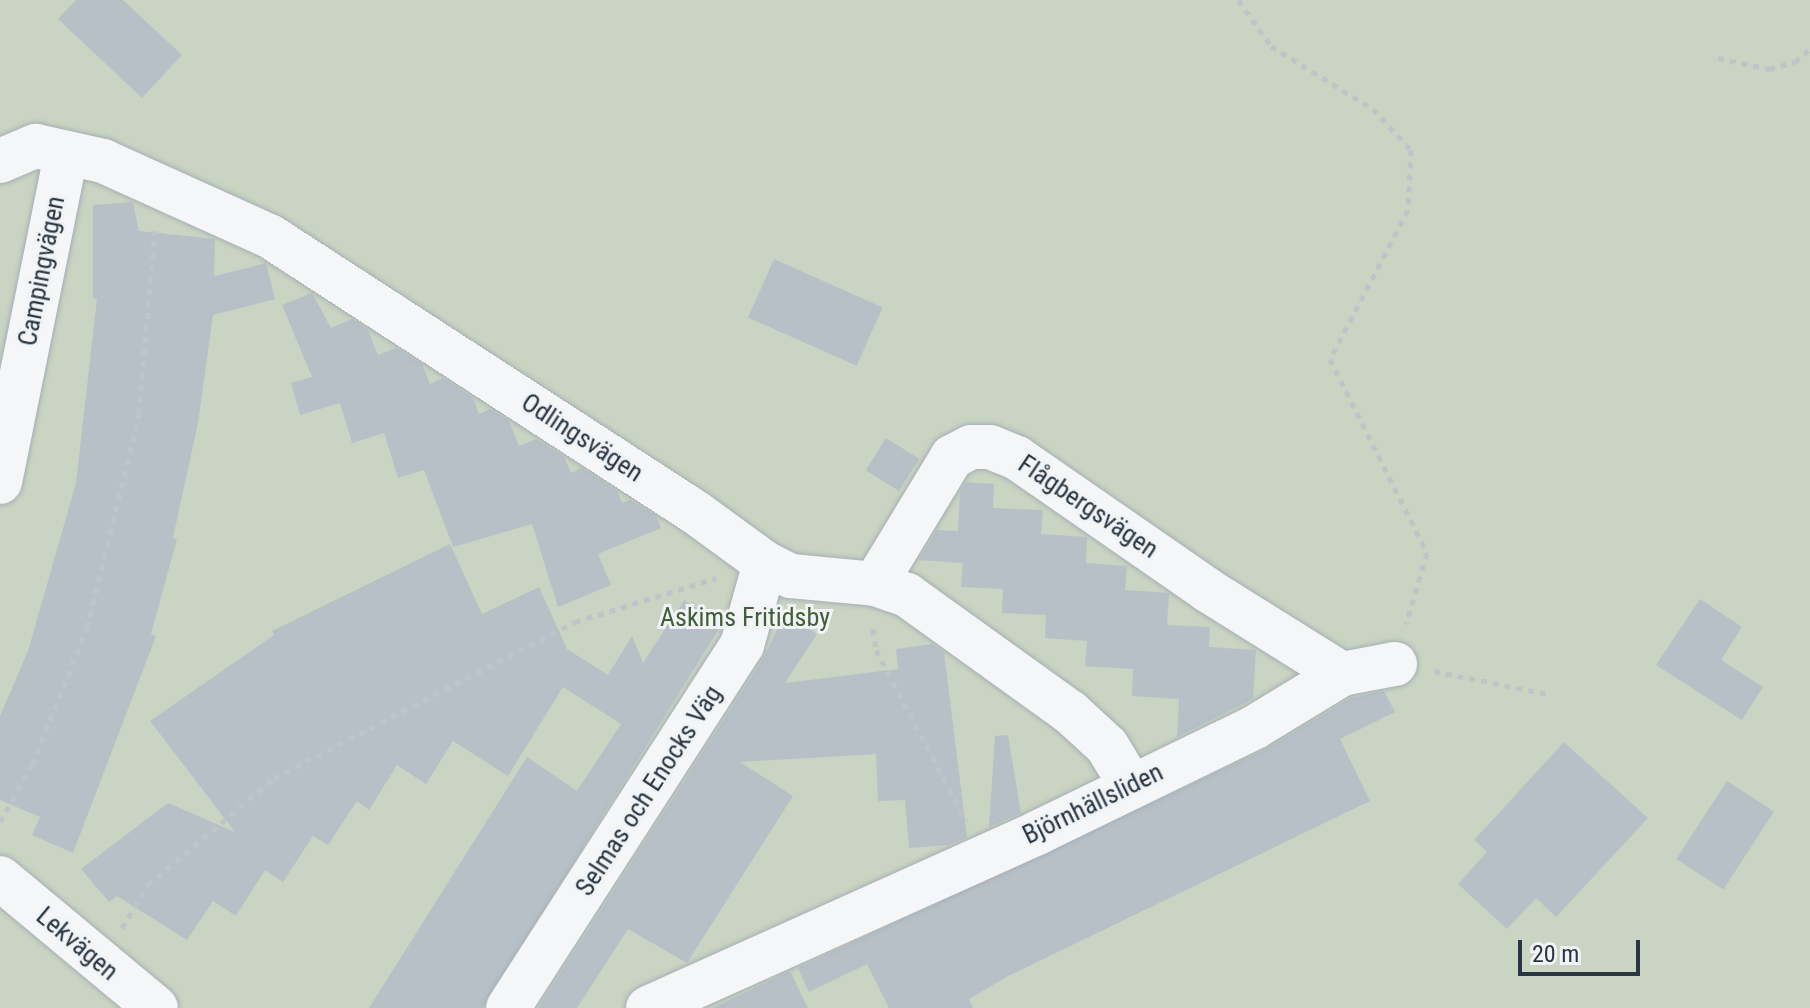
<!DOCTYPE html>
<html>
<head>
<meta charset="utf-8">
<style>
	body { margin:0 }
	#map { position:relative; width:1810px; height:1008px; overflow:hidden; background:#e1e6ea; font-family:"Roboto Condensed",sans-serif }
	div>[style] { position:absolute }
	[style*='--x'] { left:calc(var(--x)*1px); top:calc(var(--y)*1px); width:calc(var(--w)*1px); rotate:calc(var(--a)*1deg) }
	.green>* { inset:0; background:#c9d4c2; transform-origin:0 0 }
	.building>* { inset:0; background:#b8c0c7; transform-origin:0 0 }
	.path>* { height:5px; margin-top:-2.5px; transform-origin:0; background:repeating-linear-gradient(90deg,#bfc4c9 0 6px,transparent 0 12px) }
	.roads { filter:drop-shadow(0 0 2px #a6aeb4) drop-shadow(0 0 2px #a6aeb4) }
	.minor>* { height:44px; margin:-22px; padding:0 22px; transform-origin:22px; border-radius:22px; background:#f4f6f8 }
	span { translate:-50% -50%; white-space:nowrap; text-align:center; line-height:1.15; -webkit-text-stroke:6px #f1f4f7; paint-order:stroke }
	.street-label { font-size:26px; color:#293642 }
	.park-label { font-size:26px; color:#435e36 }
	.scale { position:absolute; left:1518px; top:940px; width:122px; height:36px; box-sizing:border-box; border:4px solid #293642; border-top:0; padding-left:10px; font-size:24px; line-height:28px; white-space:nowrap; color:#293642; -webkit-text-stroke:6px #f1f4f7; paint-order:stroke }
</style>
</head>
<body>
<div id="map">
	<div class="green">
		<div style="left:0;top:0;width:1810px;height:1008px"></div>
	</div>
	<div class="building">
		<div style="clip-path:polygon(76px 0,123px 0,182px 55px,142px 98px,58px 19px)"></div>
		<div style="clip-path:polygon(133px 202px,139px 231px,215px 239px,214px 276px,266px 263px,275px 299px,213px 315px,198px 423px,173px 538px,177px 539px,151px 634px,156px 636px,73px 853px,32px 835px,40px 817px,0 800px,0 716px,28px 651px,76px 483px,97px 299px,93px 298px,93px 205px)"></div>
		<div style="left:774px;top:259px;width:119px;height:64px;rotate:24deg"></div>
		<div style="clip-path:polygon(312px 293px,331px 328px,352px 319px,368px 330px,378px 355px,396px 348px,422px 364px,430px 384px,443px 378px,473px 398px,479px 414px,490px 409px,509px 421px,519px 446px,536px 439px,564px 457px,571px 473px,582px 468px,617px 491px,622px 503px,630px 500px,656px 516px,661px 528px,598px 554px,611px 585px,558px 607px,532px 524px,453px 547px,424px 470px,398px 478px,384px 433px,352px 443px,340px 403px,300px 415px,291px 383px,312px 377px,282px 305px)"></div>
		<div style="left:886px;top:438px;width:39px;height:38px;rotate:32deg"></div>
		<div style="clip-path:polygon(966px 482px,994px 484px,993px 508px,1043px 510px,1041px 534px,1087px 537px,1086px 563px,1127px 566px,1125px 590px,1169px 593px,1167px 625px,1210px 627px,1209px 647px,1256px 650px,1253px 699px,1177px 737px,1179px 699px,1132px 696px,1133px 669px,1085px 666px,1087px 641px,1045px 638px,1046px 615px,1002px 613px,1003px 589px,961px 587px,963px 563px,919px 560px,937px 530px,958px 531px,960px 492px)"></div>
		<div style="clip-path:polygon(450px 544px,482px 614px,539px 587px,567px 649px,608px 675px,632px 636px,643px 663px,684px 600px,722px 624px,483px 1008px,369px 1008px,527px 757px,577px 791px,621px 724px,563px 687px,508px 776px,453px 741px,426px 784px,397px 765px,369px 810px,357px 801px,328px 845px,313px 836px,283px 882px,265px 870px,236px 916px,213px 901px,187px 940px,117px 896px,109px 902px,81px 869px,168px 803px,235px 832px,150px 721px,274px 635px,272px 631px)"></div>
		<div style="clip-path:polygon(1700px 599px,1742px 627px,1721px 660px,1763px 687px,1742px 720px,1656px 665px)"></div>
		<div style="clip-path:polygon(785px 613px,817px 634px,785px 683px,898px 669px,896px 649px,932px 644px,944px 652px,967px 837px,949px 845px,909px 848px,905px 800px,878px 801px,876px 754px,740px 762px,793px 796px,687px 963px,628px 929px,577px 1008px,538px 1008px,763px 659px)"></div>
		<div style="clip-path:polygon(1384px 691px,1395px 712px,1340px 739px,1370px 801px,1008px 976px,969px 999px,973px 1008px,889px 1008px,867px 964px,809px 992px,798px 968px,1266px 749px,1351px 698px)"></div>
		<div style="clip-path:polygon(1008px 735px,1021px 813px,989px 827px,995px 736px)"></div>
		<div style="clip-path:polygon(1564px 742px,1648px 818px,1556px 917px,1536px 898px,1507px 929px,1458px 884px,1487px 852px,1474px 840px)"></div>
		<div style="left:1727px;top:781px;width:56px;height:93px;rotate:33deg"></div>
		<div style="clip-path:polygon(790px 971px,808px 1008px,713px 1008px,765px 983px)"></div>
	</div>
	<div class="path">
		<div style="--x:1238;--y:0;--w:57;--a:54.3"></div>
		<div style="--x:1271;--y:46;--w:120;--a:31.7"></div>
		<div style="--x:1373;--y:109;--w:56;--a:47.2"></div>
		<div style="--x:1411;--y:150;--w:60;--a:92.9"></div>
		<div style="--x:1408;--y:210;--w:168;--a:117.6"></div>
		<div style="--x:1330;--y:359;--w:217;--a:63.4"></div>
		<div style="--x:1427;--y:553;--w:74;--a:106.5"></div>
		<div style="--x:1718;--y:58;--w:52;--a:12.2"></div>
		<div style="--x:1769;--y:69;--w:27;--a:-15"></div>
		<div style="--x:1795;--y:62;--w:20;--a:-41"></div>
		<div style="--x:873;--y:629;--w:21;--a:82"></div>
		<div style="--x:876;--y:650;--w:193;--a:62.2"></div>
		<div style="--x:1434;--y:671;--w:115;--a:11.5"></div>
		<div style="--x:0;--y:822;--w:65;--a:-60.7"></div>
		<div style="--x:32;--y:765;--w:148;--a:-68.1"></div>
		<div style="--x:87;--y:628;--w:220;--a:-76.3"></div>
		<div style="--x:139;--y:414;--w:184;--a:-85"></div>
		<div style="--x:122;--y:928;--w:50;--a:-58.8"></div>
		<div style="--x:148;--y:885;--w:165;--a:-40.3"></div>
		<div style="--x:274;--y:778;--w:339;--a:-27.4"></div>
		<div style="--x:575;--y:622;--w:148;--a:-17.3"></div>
	</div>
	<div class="roads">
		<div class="minor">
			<div style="--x:0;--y:161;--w:39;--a:-23"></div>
			<div style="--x:36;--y:146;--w:69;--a:12.6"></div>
			<div style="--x:103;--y:161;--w:184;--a:24.3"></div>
			<div style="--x:271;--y:237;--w:505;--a:32.97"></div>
			<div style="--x:695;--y:512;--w:87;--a:36.1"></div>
			<div style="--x:765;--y:563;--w:29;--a:27"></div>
			<div style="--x:791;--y:576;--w:84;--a:5.4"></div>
			<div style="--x:875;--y:584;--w:34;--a:19"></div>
			<div style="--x:907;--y:595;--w:201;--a:35.7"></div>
			<div style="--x:1070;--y:712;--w:50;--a:42.6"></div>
			<div style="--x:1107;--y:746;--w:44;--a:58.8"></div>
			<div style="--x:0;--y:482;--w:334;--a:-78.6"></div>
			<div style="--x:875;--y:584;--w:149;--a:-58.8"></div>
			<div style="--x:952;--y:457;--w:21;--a:-28"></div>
			<div style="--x:971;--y:447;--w:19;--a:0"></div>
			<div style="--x:990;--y:447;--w:29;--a:22"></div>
			<div style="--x:1017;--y:458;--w:234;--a:34.7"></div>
			<div style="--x:1209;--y:591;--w:157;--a:32"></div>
			<div style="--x:0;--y:878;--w:203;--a:39.8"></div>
			<div style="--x:508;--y:1008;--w:432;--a:-57.2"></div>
			<div style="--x:742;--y:645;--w:85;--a:-74.3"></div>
			<div style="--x:648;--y:1008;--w:427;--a:-24.2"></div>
			<div style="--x:1037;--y:833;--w:242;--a:-25.9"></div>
			<div style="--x:1255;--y:727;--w:102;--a:-31.3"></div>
			<div style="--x:1342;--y:674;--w:54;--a:-10.7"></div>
		</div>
	</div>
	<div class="street-label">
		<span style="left:42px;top:271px;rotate:-79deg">Campingvägen</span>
		<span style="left:582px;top:438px;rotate:33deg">Odlingsvägen</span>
		<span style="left:1088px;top:507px;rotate:34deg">Flågbergsvägen</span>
		<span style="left:649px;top:791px;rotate:-57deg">Selmas och Enocks Väg</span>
		<span style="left:1093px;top:804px;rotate:-26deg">Björnhällsliden</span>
		<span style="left:77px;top:944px;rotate:40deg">Lekvägen</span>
	</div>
	<div class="park-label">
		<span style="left:745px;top:618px">Askims Fritidsby</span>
	</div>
	<div class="scale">20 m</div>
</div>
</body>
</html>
